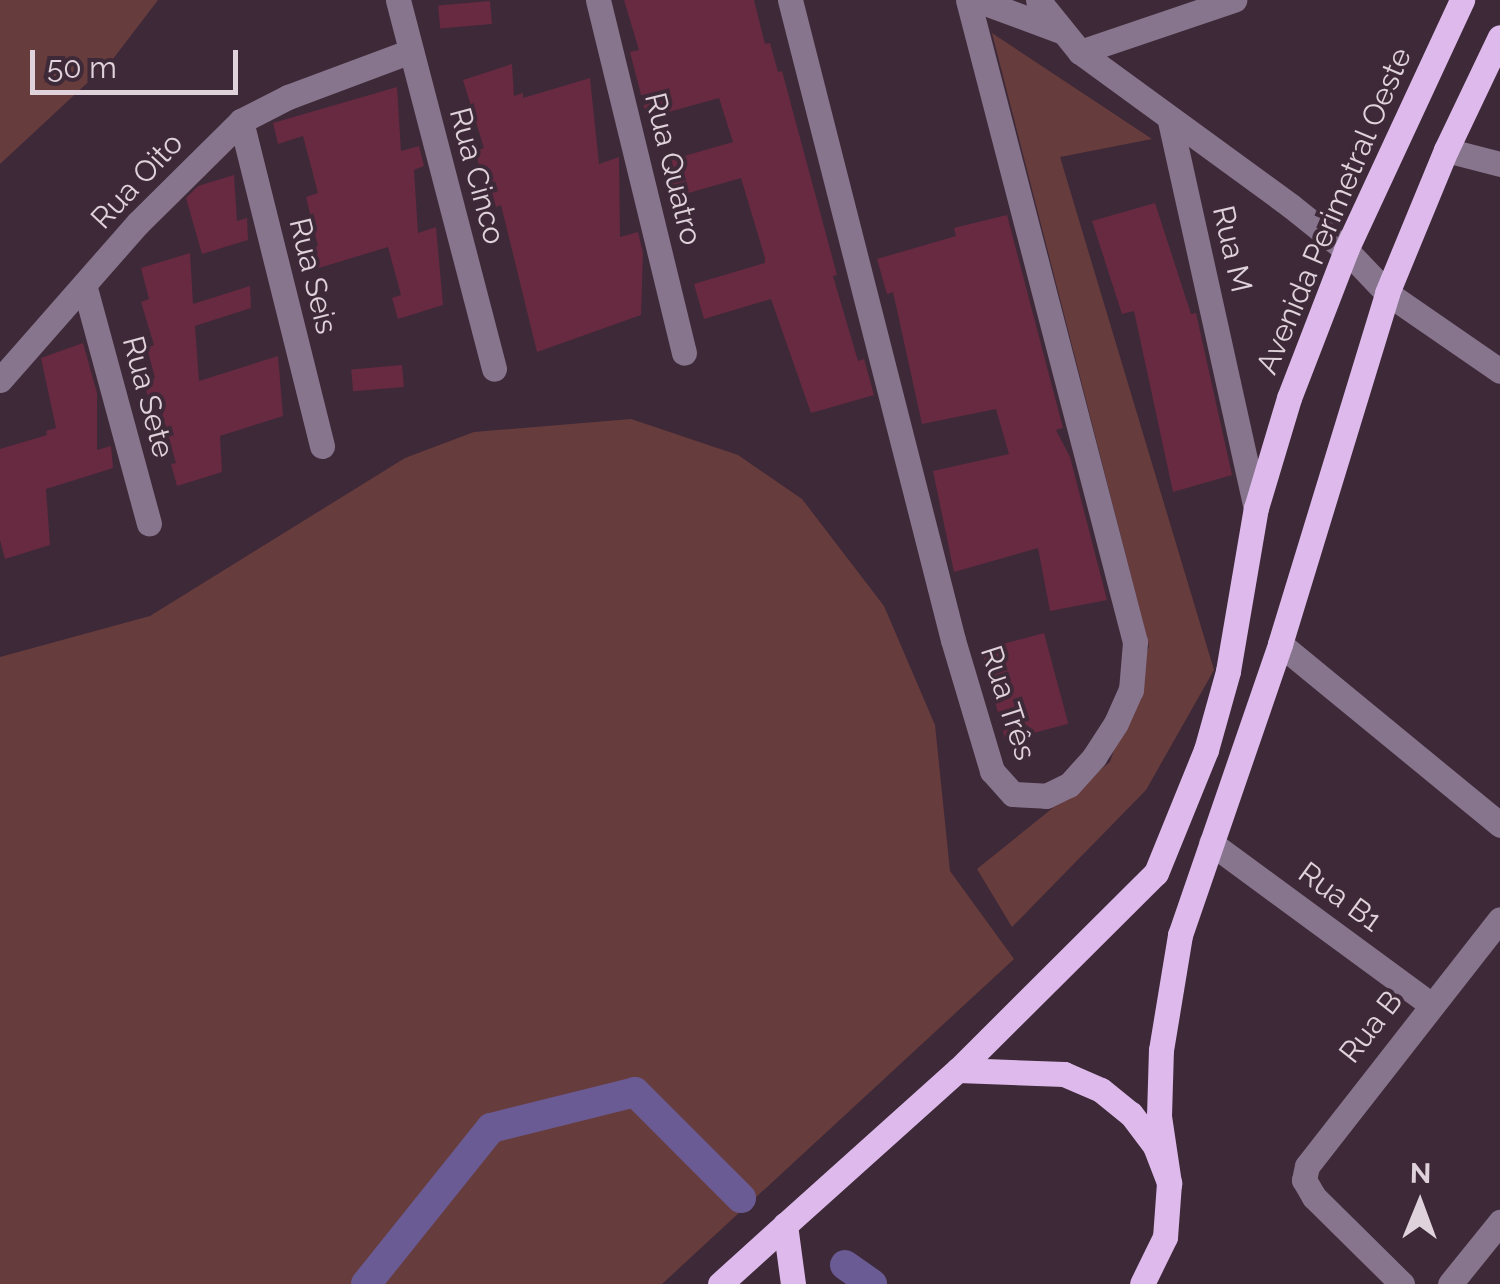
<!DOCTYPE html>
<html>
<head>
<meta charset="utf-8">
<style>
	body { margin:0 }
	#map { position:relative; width:1500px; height:1284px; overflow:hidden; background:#3e2938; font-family:Raleway,sans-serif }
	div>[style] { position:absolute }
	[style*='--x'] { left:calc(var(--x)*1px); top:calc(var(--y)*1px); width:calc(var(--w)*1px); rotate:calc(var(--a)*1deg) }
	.green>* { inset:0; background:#673c3d }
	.canal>* { height:30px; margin:-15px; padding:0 15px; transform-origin:15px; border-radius:15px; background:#6a5b94 }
	.building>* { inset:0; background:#672a41; transform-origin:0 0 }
	.minor>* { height:25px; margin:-12.5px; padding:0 12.5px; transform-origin:12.5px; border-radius:12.5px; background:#87758d }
	.major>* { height:25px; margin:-12.5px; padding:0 12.5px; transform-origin:12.5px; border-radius:12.5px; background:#ddbaeb }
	span { translate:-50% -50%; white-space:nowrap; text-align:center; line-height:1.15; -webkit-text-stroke:8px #3e2938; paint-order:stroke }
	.street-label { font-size:30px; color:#e0d2db }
	.north { position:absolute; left:1370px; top:1154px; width:100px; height:100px; -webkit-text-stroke:8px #3e2938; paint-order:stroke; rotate:1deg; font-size:28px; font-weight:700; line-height:40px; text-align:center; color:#e0d2db }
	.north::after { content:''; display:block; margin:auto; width:35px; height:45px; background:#e0d2db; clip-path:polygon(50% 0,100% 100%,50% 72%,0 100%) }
	.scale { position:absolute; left:30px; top:50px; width:208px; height:45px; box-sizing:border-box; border:5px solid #e0d2db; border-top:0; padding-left:12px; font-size:30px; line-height:35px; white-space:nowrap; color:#e0d2db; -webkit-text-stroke:8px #3e2938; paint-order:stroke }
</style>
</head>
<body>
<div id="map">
	<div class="green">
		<div style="clip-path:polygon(0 0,158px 0,113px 59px,0 164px)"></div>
		<div style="clip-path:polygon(992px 33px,1152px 139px,1060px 157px,1214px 670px,1146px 790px,1012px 927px,977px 869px,1110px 762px,1149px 646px)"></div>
		<div style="clip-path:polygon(631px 419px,738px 455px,802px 499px,884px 606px,935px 725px,950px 871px,1014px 959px,662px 1284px,0 1284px,0 657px,150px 616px,405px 458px,474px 432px)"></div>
	</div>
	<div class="canal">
		<div style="--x:845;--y:1265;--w:33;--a:35"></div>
		<div style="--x:366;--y:1284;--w:200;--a:-51.3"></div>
		<div style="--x:491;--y:1128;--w:148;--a:-14"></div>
		<div style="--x:635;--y:1092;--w:150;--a:45"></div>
	</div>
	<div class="building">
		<div style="clip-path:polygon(624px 0,754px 0,765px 44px,770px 43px,778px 72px,782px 71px,837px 275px,833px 276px,858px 361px,864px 359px,874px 395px,811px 413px,771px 299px,704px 319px,694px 284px,765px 263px,765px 258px,741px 178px,671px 198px,660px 163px,733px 142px,719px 98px,647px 118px,630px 52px,639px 50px)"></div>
		<div style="left:490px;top:1px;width:23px;height:52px;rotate:85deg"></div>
		<div style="clip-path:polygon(512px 64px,514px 96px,523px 93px,523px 98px,590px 78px,599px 164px,619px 157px,620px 237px,638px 232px,643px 253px,641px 315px,537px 352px,501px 205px,496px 207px,486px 170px,481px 172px,475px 151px,484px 148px,463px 80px)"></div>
		<div style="clip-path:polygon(397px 87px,401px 151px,419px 146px,424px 166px,414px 170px,418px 233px,436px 227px,443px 305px,398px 319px,392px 298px,401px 295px,388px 247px,309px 271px,303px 250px,318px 246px,306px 197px,318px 193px,303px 136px,278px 144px,273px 123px)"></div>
		<div style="clip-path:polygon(234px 175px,237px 221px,247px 218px,248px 240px,202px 254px,186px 198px,198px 186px)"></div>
		<div style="clip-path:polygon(1155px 203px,1191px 314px,1196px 313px,1232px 475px,1173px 492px,1134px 311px,1122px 314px,1092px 221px)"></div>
		<div style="clip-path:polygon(1007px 215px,1063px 428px,1056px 430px,1070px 457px,1107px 600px,1050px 611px,1038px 548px,954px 572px,933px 471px,1009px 454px,996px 409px,922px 424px,893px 292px,887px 294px,877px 259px,956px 236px,954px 228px)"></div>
		<div style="clip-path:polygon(190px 253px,193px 304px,250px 286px,251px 308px,195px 326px,199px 381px,278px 356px,283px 416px,220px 436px,222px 472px,177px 486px,171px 464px,176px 463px,158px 400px,149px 402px,144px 381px,155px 378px,147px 348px,154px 345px,141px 302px,149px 299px,141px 268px)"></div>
		<div style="clip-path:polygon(83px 343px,97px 393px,97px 450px,111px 446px,113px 468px,46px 489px,50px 545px,5px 559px,0 540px,0 449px,47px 435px,46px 431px,56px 428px,41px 358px)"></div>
		<div style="left:402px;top:365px;width:22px;height:51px;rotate:85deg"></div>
		<div style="left:1044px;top:633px;width:94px;height:65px;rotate:75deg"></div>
	</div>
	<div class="minor">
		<div style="--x:398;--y:0;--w:381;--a:75.4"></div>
		<div style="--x:598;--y:0;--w:363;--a:76.3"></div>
		<div style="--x:790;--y:0;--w:660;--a:75.71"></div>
		<div style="--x:953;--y:640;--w:137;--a:73.4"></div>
		<div style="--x:992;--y:771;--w:31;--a:48"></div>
		<div style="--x:1013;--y:794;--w:33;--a:3"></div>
		<div style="--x:1046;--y:796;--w:25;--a:-26"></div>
		<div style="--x:1069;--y:785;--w:38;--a:-48"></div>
		<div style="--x:1094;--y:757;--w:40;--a:-57.1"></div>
		<div style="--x:1116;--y:723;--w:36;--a:-66"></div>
		<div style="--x:1131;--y:690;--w:48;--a:-85.2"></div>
		<div style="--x:1135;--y:642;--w:663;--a:-104.58"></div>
		<div style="--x:977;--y:0;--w:90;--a:20.3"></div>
		<div style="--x:1038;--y:0;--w:67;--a:51.1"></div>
		<div style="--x:1080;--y:52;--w:261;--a:36.1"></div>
		<div style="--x:1291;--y:206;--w:70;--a:38.7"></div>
		<div style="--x:1346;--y:250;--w:59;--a:46.4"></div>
		<div style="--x:1387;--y:293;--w:137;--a:34.6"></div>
		<div style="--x:1080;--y:52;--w:163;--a:-18.7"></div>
		<div style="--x:241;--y:121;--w:335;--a:76"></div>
		<div style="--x:1170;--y:121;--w:396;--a:77.5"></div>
		<div style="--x:1446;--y:150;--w:56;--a:14.5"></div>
		<div style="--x:85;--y:288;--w:244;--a:74.8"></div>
		<div style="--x:0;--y:380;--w:209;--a:-48.7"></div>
		<div style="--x:138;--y:223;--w:145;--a:-44.7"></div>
		<div style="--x:241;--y:121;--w:53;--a:-27.1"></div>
		<div style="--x:288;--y:97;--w:131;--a:-20.5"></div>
		<div style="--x:1280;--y:644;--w:285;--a:39.4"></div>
		<div style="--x:1211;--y:843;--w:272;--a:36.3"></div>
		<div style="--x:1402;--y:1284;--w:124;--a:-135.3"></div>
		<div style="--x:1314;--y:1197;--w:20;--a:-120"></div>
		<div style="--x:1304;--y:1180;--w:14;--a:-78"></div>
		<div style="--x:1307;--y:1166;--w:313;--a:-52"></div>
		<div style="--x:1450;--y:1284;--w:80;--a:-51.1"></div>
	</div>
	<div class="major">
		<div style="--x:958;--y:1070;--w:279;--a:-44.9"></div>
		<div style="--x:1156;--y:873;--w:133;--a:-67.9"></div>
		<div style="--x:1206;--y:750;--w:82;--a:-74.4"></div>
		<div style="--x:1228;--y:671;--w:165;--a:-80.3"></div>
		<div style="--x:1256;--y:508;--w:115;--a:-73.3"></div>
		<div style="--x:1289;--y:398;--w:159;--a:-68.9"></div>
		<div style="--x:1346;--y:250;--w:276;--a:-65.1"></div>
		<div style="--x:1169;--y:1183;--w:68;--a:-98.5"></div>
		<div style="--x:1159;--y:1116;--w:66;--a:-88.3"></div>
		<div style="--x:1161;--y:1050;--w:117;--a:-80.6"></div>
		<div style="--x:1180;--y:935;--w:308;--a:-71"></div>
		<div style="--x:1280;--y:644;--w:367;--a:-73"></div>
		<div style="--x:1387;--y:293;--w:155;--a:-67.6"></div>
		<div style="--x:1446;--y:150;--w:125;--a:-64.5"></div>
		<div style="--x:720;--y:1284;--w:88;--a:-42.2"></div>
		<div style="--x:793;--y:1284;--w:60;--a:-97.7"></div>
		<div style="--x:785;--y:1225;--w:232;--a:-41.9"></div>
		<div style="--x:958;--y:1070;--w:106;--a:2.2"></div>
		<div style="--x:1064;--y:1074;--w:40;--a:23.4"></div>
		<div style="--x:1101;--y:1090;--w:38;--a:39"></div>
		<div style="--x:1131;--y:1114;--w:40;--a:53"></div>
		<div style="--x:1155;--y:1146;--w:40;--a:69"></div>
		<div style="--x:1169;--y:1183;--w:54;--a:94.2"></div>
		<div style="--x:1165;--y:1237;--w:52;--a:116.1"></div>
	</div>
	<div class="street-label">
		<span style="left:673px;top:169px;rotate:76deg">Rua Quatro</span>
		<span style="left:477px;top:176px;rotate:75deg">Rua Cinco</span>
		<span style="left:137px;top:181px;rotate:-47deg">Rua Oito</span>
		<span style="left:1334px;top:211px;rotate:-67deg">Avenida Perimetral Oeste</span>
		<span style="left:1232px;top:249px;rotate:77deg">Rua M</span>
		<span style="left:313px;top:276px;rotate:76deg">Rua Seis</span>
		<span style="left:148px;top:397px;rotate:75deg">Rua Sete</span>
		<span style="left:1008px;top:703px;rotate:72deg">Rua Três</span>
		<span style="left:1340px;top:897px;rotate:36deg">Rua B1</span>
		<span style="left:1371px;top:1027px;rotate:-52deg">Rua B</span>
	</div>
	<div class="north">N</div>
	<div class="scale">50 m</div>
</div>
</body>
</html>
